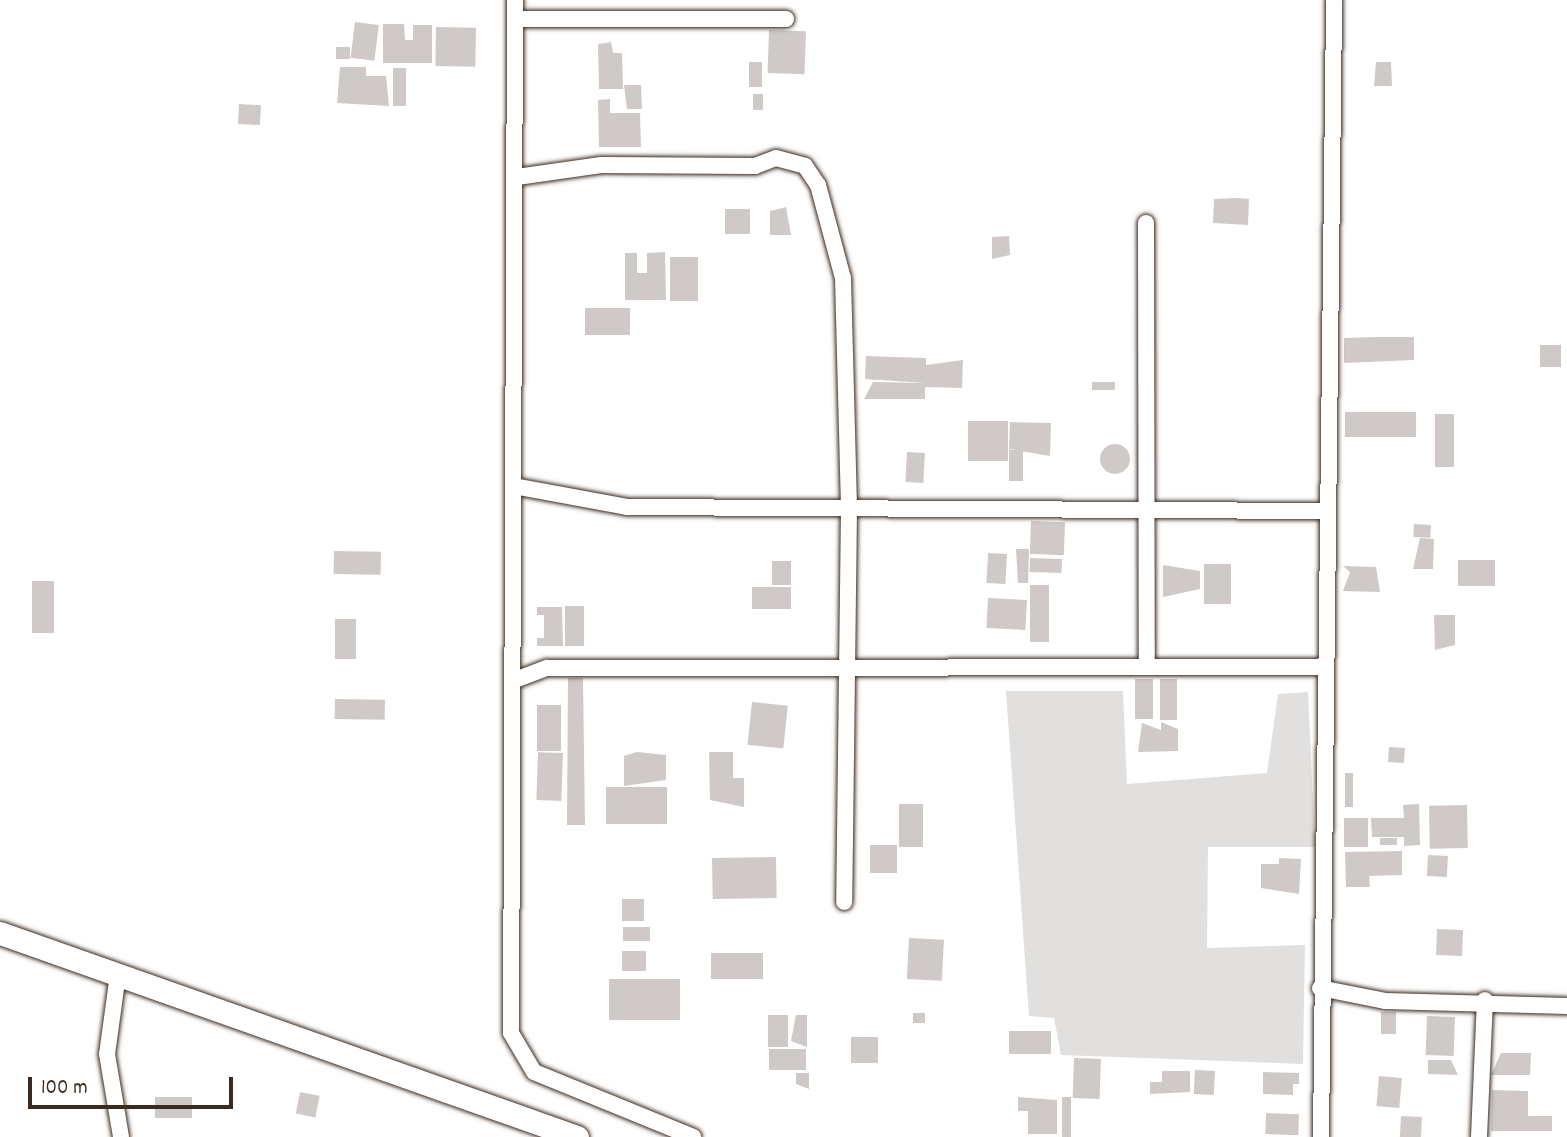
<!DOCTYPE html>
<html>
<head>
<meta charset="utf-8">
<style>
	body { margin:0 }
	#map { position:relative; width:1567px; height:1137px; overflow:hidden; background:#fff; font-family:Dekko,sans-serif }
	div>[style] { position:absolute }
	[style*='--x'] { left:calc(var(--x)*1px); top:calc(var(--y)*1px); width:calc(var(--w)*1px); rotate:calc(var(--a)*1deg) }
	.green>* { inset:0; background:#e2e0de }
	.building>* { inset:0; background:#cfcac7; transform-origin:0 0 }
	.round { border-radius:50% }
	.roads { filter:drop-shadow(0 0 2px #3b2a1e) drop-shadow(0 0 2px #3b2a1e) }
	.minor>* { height:16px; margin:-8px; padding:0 8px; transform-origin:8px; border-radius:8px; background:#fff }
	.secondary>* { height:23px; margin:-11.5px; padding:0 11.5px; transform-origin:11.5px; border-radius:11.5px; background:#fff }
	span { translate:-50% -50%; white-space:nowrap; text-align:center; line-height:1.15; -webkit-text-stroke:5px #fff; paint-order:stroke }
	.scale { position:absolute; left:28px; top:1077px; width:205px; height:32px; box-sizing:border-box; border:4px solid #3b2a1e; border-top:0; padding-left:9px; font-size:21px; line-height:24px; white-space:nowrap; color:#3b2a1e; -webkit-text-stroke:5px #fff; paint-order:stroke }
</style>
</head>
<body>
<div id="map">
	<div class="green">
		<div style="clip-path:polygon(1006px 691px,1123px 691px,1127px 784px,1267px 773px,1278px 694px,1308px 692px,1315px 847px,1208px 847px,1207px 948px,1305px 945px,1303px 1064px,1061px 1055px,1054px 1018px,1029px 1016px)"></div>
	</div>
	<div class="building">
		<div style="left:355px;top:22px;width:24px;height:36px;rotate:7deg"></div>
		<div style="clip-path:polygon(383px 24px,404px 24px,405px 40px,413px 40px,413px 25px,432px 25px,432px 63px,383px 63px)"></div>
		<div style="left:436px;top:27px;width:40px;height:39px;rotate:1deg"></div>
		<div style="left:769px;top:30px;width:37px;height:43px;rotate:2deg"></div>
		<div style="clip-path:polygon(611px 42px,613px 53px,622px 53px,623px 89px,599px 89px,598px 44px)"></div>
		<div style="left:336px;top:47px;width:14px;height:12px"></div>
		<div style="left:749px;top:62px;width:13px;height:25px"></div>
		<div style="clip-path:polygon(1376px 62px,1391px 62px,1392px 86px,1374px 86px)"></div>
		<div style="clip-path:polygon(340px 67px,366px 67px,366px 76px,386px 76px,389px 106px,337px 103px)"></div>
		<div style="left:393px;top:68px;width:13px;height:38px"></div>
		<div style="clip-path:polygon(624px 85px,641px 85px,642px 109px,627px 109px)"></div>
		<div style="left:753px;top:94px;width:10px;height:16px"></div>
		<div style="clip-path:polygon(610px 99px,610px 113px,640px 113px,641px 147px,599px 147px,598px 100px)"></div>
		<div style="left:239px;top:104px;width:22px;height:20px;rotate:3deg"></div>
		<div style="clip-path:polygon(1238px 198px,1249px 199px,1248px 225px,1213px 223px,1214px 199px)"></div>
		<div style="clip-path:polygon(786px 207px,791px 235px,770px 235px,770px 211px)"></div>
		<div style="left:725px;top:209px;width:25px;height:25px"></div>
		<div style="clip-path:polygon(1009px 236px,1010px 255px,992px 259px,992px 237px)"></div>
		<div style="clip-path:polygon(665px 252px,666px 300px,625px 300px,625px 253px,637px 253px,637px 273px,647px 273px,647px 253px)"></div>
		<div style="left:670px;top:257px;width:28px;height:44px"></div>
		<div style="left:630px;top:308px;width:27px;height:45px;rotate:90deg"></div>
		<div style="clip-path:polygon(1377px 337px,1414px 337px,1414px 360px,1344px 363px,1344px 338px)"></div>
		<div style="left:1540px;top:345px;width:21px;height:22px"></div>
		<div style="clip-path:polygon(866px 356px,926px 358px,926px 365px,963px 360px,962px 388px,925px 387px,925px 399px,864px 399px,873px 382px,926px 383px,865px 379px)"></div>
		<div style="left:1092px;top:382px;width:23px;height:8px"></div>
		<div style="left:1416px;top:412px;width:25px;height:71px;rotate:90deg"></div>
		<div style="left:1435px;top:414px;width:19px;height:53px"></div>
		<div style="left:968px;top:421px;width:40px;height:40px"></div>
		<div style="clip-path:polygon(1010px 422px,1051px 423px,1050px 456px,1009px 449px)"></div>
		<div class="round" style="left:1100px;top:444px;width:30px;height:30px"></div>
		<div style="left:1009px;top:450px;width:14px;height:31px"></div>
		<div style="left:907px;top:452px;width:18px;height:30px;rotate:3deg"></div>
		<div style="left:1031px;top:521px;width:34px;height:33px;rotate:2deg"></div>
		<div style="left:1414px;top:524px;width:17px;height:13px;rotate:3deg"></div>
		<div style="clip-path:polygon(1420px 538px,1434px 539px,1433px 569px,1413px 569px)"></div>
		<div style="clip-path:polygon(1016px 549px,1029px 549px,1028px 583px,1018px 583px)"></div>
		<div style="left:334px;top:551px;width:47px;height:23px;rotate:1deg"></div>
		<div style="left:988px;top:553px;width:19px;height:30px;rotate:3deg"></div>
		<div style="left:1030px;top:558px;width:32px;height:14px;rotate:2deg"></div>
		<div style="left:1458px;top:560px;width:37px;height:26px"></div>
		<div style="left:772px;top:561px;width:19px;height:24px"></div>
		<div style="left:1231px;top:564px;width:40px;height:27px;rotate:90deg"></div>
		<div style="clip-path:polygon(1163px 565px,1200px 571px,1200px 589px,1163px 597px)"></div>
		<div style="clip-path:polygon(1343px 566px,1376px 567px,1380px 592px,1343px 591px,1350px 572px)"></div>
		<div style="left:32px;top:581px;width:22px;height:52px"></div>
		<div style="left:1030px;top:585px;width:19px;height:57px"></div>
		<div style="left:752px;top:587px;width:39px;height:22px"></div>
		<div style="left:988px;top:598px;width:39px;height:30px;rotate:3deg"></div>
		<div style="left:565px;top:606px;width:19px;height:40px"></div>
		<div style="clip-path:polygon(537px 607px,562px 607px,563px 646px,537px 646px,537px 638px,544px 638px,544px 615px,537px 615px)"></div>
		<div style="clip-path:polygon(1434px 615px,1455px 615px,1455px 645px,1435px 650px)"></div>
		<div style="left:335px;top:619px;width:21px;height:40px"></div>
		<div style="clip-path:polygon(568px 678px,583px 678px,585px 825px,567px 825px)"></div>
		<div style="left:1135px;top:679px;width:18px;height:40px"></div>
		<div style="left:1160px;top:679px;width:17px;height:41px"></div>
		<div style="left:335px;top:699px;width:50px;height:20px;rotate:1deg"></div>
		<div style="left:752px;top:702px;width:36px;height:43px;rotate:6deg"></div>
		<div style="left:537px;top:705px;width:24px;height:46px"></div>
		<div style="clip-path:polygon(1161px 722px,1178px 729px,1178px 751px,1138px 752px,1142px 723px,1161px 730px)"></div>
		<div style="left:1389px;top:747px;width:16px;height:15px;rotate:4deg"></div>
		<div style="clip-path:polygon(637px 752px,666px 755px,666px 780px,624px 786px,624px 756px)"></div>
		<div style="clip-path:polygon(709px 752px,733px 752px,733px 778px,744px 778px,744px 807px,710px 800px)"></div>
		<div style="left:563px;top:753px;width:48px;height:25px;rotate:92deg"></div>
		<div style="left:1345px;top:773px;width:8px;height:34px"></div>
		<div style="left:667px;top:787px;width:37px;height:61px;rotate:90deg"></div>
		<div style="left:899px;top:804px;width:24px;height:43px"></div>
		<div style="clip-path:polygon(1419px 804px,1420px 845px,1404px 846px,1404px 837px,1372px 837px,1371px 818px,1404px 818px,1403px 805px)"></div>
		<div style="left:1467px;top:805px;width:43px;height:38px;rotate:89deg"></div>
		<div style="left:1344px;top:818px;width:24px;height:29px"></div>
		<div style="left:1380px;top:838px;width:17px;height:7px"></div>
		<div style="left:870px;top:845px;width:27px;height:28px"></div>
		<div style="clip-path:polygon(1402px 851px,1402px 875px,1369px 876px,1370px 887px,1346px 887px,1345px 852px)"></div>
		<div style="left:1428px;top:855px;width:20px;height:21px;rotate:3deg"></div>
		<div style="left:776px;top:857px;width:41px;height:64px;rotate:89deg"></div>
		<div style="clip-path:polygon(1279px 858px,1301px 859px,1299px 894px,1261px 888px,1261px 864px,1279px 864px)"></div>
		<div style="left:622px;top:899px;width:22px;height:22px"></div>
		<div style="left:623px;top:927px;width:27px;height:14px"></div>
		<div style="left:1437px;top:929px;width:26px;height:26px;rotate:2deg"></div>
		<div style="left:909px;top:938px;width:35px;height:41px;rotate:3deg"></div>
		<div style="left:622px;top:951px;width:24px;height:20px"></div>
		<div style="left:711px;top:953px;width:52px;height:26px"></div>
		<div style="left:680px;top:979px;width:41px;height:71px;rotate:90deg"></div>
		<div style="left:1381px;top:1012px;width:15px;height:22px"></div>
		<div style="left:913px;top:1013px;width:12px;height:10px"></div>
		<div style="left:768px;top:1015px;width:20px;height:32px"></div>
		<div style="clip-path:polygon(796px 1015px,807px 1015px,807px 1047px,791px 1041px)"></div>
		<div style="left:1427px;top:1016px;width:28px;height:39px;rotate:2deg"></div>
		<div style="left:1009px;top:1031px;width:42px;height:23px"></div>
		<div style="left:851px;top:1037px;width:27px;height:26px"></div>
		<div style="left:769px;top:1049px;width:37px;height:21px"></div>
		<div style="clip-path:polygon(1501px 1053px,1531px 1053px,1530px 1075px,1491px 1075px)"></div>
		<div style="left:1074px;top:1058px;width:27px;height:40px;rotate:2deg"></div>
		<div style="clip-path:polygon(1428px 1060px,1451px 1060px,1458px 1075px,1428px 1074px)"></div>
		<div style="left:1195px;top:1070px;width:20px;height:24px;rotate:3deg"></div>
		<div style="clip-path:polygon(1162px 1071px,1190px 1071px,1190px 1092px,1150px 1094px,1150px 1082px,1162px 1082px)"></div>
		<div style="clip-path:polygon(1263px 1072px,1299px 1073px,1299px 1084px,1293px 1084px,1293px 1095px,1263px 1094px)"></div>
		<div style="clip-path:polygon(796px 1073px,809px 1073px,809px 1089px,796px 1084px)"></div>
		<div style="left:1379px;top:1076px;width:23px;height:30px;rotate:5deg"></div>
		<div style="clip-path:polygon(1492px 1090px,1528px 1091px,1528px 1116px,1552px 1116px,1552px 1131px,1491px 1131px)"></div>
		<div style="left:300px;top:1092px;width:20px;height:22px;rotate:11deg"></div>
		<div style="left:192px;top:1097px;width:21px;height:37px;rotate:90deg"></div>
		<div style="clip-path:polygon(1018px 1097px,1057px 1100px,1057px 1134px,1028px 1134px,1028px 1111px,1018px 1111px)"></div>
		<div style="left:1062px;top:1097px;width:9px;height:40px"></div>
		<div style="left:1266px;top:1113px;width:33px;height:21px;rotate:2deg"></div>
		<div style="left:1401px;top:1116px;width:21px;height:21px;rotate:3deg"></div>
	</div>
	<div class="roads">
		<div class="minor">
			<div style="--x:515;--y:0;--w:1033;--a:90.22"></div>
			<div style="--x:511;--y:1033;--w:45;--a:59.5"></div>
			<div style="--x:534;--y:1072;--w:172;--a:22.2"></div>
			<div style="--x:515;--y:19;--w:271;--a:0"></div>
			<div style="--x:517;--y:177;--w:85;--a:-8.1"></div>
			<div style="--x:601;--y:165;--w:154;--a:0.4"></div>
			<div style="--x:755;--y:166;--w:22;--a:-21"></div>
			<div style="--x:776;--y:158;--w:30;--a:15"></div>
			<div style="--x:805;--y:166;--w:23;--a:56"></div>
			<div style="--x:818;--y:185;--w:96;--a:75"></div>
			<div style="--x:843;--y:278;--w:231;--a:88.5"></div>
			<div style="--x:849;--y:509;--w:393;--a:90.7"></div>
			<div style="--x:1146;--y:223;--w:443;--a:89.9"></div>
			<div style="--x:514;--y:486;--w:115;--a:10.5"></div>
			<div style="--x:627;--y:507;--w:700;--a:0.33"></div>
			<div style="--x:515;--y:680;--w:34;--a:-21"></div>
			<div style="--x:547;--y:668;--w:776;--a:-0.07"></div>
			<div style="--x:118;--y:974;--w:81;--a:97.8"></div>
			<div style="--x:107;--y:1054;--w:84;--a:80.4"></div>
			<div style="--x:1320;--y:988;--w:66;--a:11.3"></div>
			<div style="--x:1385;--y:1001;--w:182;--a:1.6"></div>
			<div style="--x:1321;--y:1137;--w:1137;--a:-89.34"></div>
			<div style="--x:1479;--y:1137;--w:137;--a:-87.5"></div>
		</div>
		<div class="secondary">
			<div style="--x:0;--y:933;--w:612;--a:19.47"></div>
		</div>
	</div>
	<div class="scale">100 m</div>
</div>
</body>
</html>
